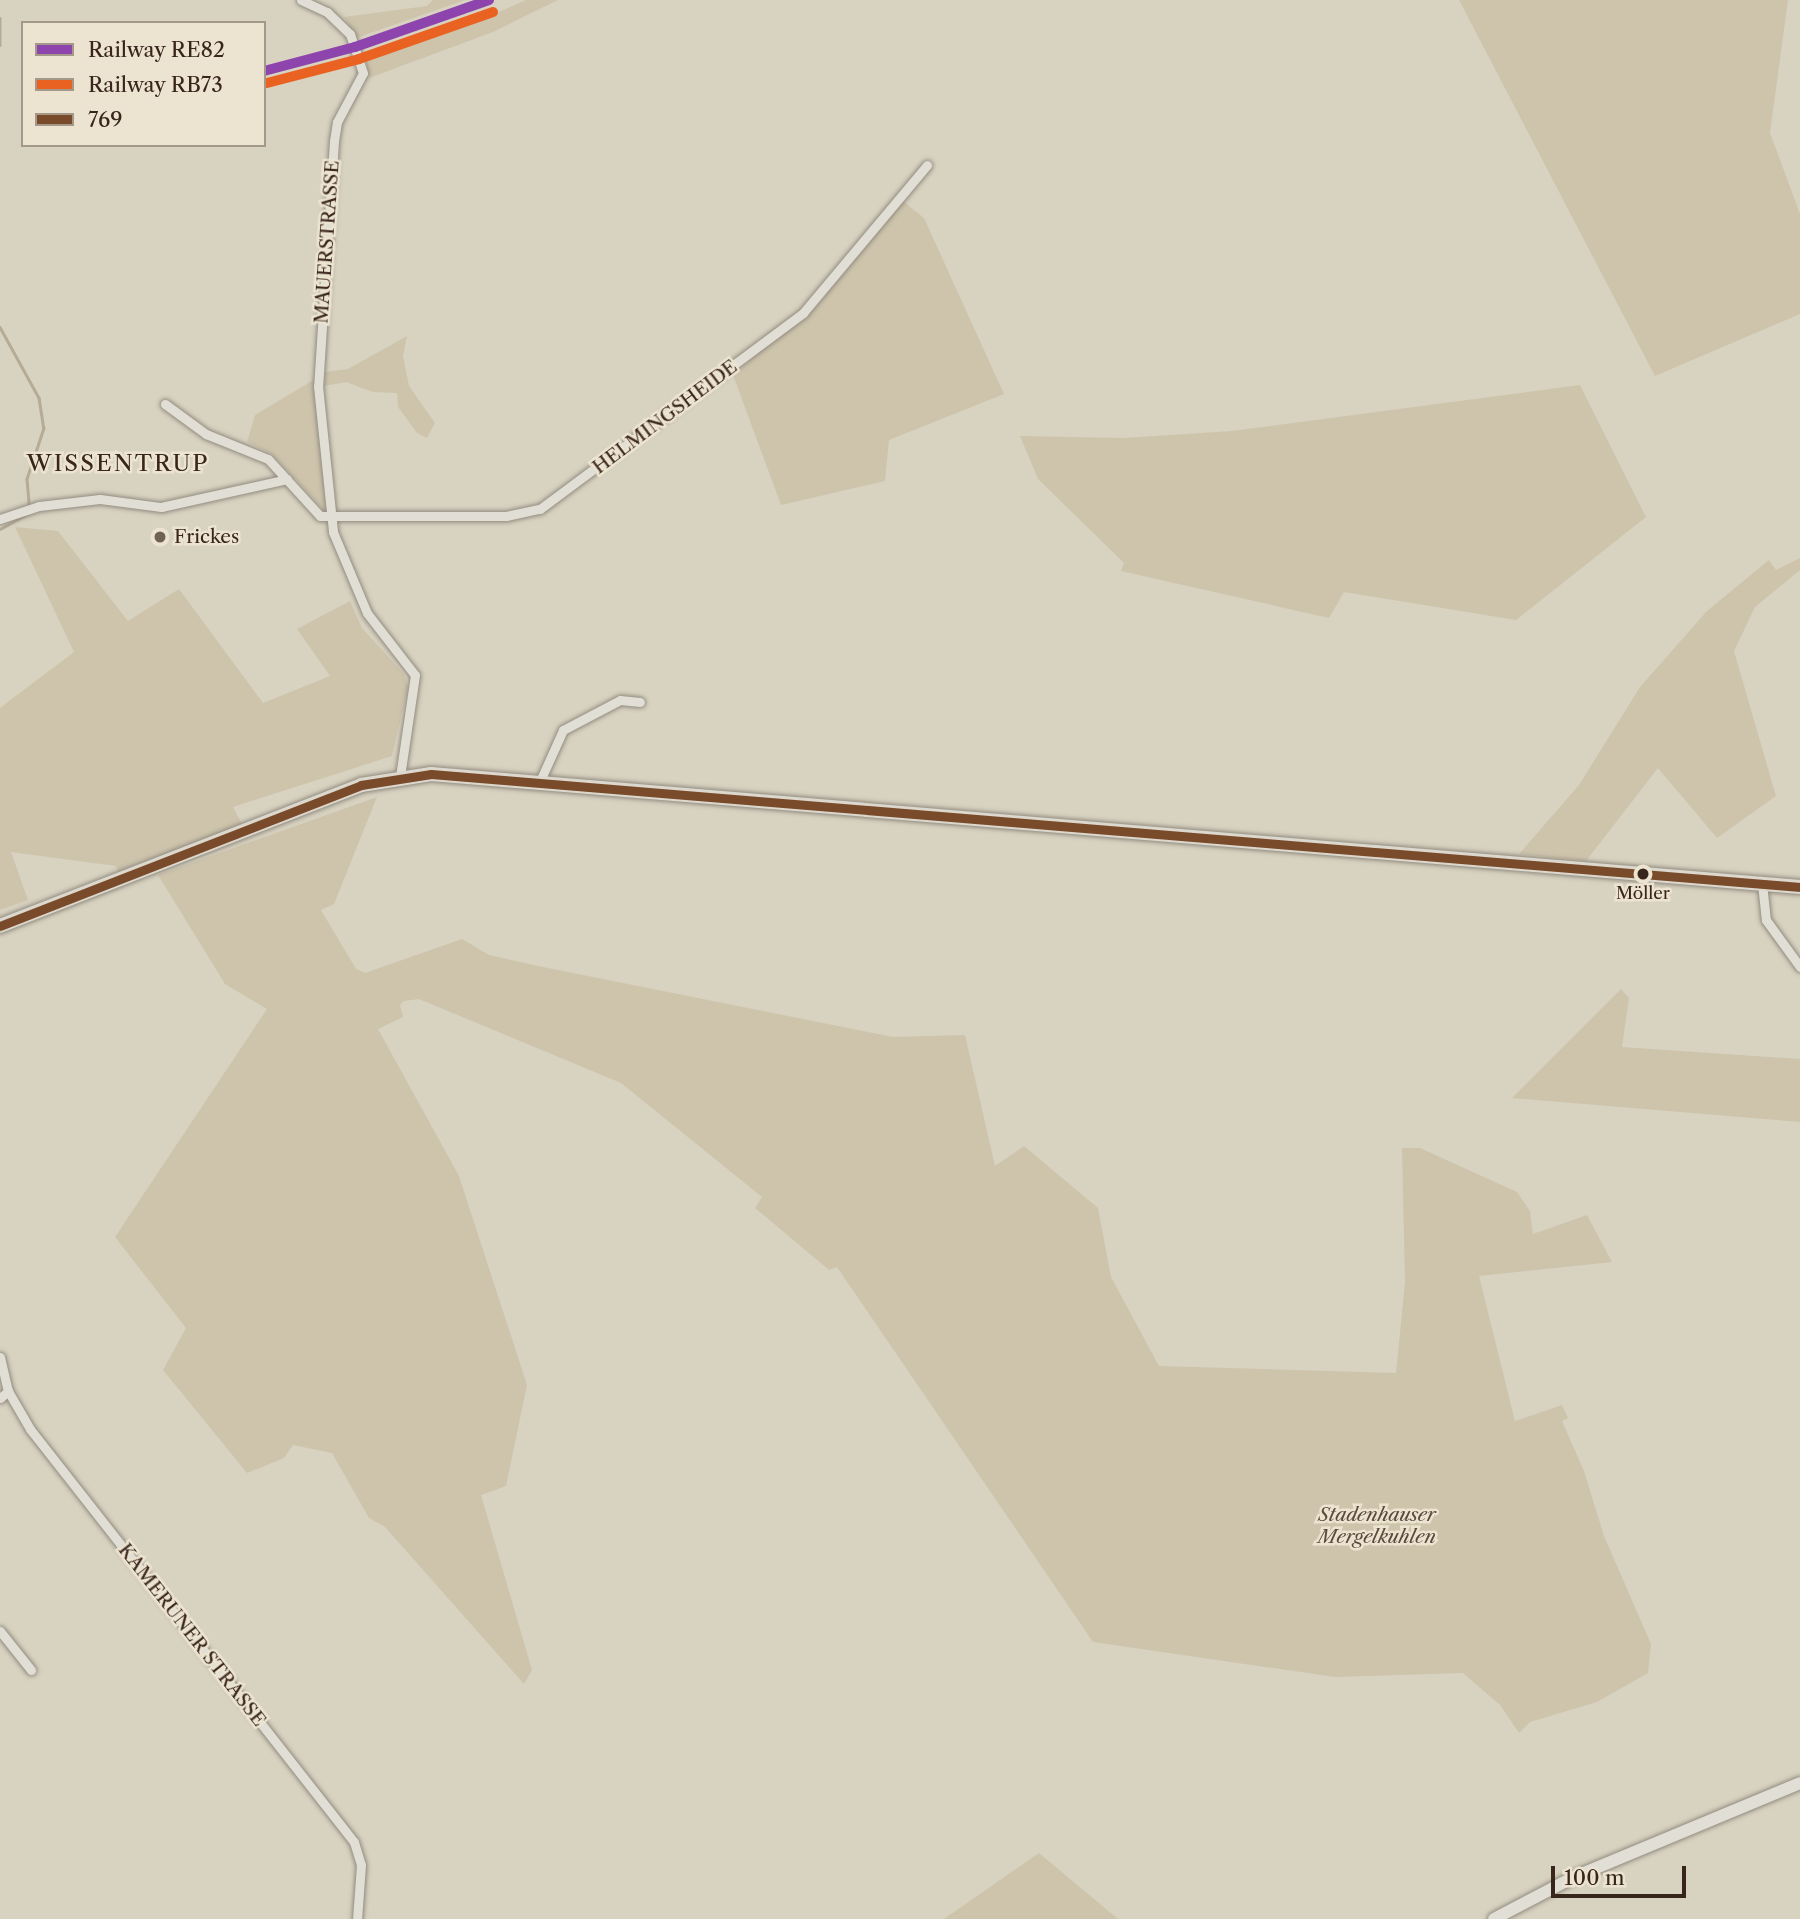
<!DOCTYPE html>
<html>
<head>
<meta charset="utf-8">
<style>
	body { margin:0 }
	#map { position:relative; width:1800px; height:1919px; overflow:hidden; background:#d8d2c0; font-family:"Libre Caslon Text",serif }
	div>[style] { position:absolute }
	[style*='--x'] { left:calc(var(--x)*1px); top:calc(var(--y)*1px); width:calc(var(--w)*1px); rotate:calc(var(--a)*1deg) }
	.green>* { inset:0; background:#cec4ac }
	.stream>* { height:2.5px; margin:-1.25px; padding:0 1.25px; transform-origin:1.25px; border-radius:1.25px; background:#b6ab95 }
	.roads { filter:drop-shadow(0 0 2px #928c80) drop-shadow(0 0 2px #928c80) }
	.street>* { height:9px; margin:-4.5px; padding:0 4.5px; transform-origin:4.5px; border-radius:4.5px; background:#e1ded5 }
	.secondary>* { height:12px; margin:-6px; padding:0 6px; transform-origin:6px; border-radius:6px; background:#e1ded5 }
	.primary>* { height:14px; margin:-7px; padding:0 7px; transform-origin:7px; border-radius:7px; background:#dcd8ce }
	.bus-1>* { height:9px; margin:-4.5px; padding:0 4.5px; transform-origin:4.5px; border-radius:4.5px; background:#7a4b2a }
	.rail-1>* { height:10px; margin:-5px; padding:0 5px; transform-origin:5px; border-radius:5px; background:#8e44ad }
	.rail-2>* { height:10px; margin:-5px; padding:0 5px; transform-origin:5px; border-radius:5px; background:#e96222 }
	.dots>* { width:19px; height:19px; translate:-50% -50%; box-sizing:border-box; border:4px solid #ece4d0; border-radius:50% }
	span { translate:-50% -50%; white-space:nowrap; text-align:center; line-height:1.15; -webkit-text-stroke:5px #ece4d0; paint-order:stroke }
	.bus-label { font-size:17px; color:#38251c }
	.street-label { font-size:19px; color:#38251c }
	.poi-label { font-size:19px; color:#38251c }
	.left { translate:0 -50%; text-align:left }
	.park-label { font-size:19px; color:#5b4a3c; font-style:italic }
	.quarter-label { font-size:23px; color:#38251c; letter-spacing:2px }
	.legend { position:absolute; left:21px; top:21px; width:245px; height:126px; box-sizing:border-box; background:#ece4d0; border:2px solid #a49888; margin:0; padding:9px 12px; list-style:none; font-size:21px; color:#38251c }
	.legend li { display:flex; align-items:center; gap:14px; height:35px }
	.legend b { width:35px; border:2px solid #a49888 }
	.scale { position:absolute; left:1551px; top:1866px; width:135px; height:32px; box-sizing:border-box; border:4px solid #38251c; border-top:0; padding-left:9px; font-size:21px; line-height:24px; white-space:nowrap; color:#38251c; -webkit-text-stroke:5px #ece4d0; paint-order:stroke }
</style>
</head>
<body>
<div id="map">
	<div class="green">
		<div style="clip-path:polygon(433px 0,465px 0,356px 38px,344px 17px,427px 6px)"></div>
		<div style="clip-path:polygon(526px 0,558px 0,493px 32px,369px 78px,366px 61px,465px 27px)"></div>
		<div style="clip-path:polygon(1459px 0,1788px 0,1770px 133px,1800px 214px,1800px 314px,1655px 376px)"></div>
		<div style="clip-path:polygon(899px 198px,924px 218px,1004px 394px,889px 440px,885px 481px,781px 505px,733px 375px,804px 314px)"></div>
		<div style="clip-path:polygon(407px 336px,403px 356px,409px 386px,435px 423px,427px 438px,417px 433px,398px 407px,397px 393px,373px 392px,346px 382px,324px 386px,325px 372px,348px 369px)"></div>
		<div style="clip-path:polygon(315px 379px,326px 512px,272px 454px,247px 442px,255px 415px)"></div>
		<div style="clip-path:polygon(1580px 385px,1646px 517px,1516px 620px,1344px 592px,1329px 618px,1121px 571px,1124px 563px,1038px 479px,1020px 436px,1123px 438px,1232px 431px)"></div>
		<div style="clip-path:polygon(15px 527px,58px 531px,128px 621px,179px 589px,263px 703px,330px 676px,297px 629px,350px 601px,362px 628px,404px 674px,408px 687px,392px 756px,233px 807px,242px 824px,119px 873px,116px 866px,11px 852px,28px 900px,0 910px,0 708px,74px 652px)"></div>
		<div style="clip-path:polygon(1800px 558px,1800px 570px,1755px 607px,1734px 651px,1776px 796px,1717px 838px,1658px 768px,1586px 861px,1519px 854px,1579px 785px,1640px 687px,1707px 611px,1769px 560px,1776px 570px)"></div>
		<div style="clip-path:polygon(377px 797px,334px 904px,321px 910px,356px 969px,365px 973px,462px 939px,489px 955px,538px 966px,893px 1037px,965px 1035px,995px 1166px,1024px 1146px,1098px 1208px,1111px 1277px,1159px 1366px,1396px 1373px,1405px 1282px,1402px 1148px,1420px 1148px,1517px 1192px,1530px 1211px,1533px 1234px,1587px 1215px,1612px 1262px,1479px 1276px,1515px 1421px,1562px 1405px,1568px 1418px,1562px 1421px,1584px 1471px,1604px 1536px,1651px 1644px,1648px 1673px,1597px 1702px,1530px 1722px,1519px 1733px,1500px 1705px,1463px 1673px,1335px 1677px,1093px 1642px,837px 1267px,829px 1270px,755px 1208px,762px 1197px,621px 1083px,419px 999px,404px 1001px,400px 1005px,403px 1017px,378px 1029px,459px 1176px,527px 1385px,506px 1486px,481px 1495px,532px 1670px,524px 1684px,385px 1527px,369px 1518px,332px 1453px,293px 1445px,284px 1458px,247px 1473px,163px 1370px,186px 1328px,115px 1237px,267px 1009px,225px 984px,158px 875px)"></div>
		<div style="clip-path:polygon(1621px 989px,1629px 998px,1622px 1047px,1800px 1059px,1800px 1122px,1512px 1098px)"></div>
		<div style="clip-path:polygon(1039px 1853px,1118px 1919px,944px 1919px)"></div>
	</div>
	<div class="stream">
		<div style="--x:0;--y:18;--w:27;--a:90"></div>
		<div style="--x:0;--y:327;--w:81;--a:61.2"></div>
		<div style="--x:39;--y:398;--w:30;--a:81"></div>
		<div style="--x:44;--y:428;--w:54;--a:108.4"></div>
		<div style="--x:27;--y:479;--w:24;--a:85"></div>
		<div style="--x:0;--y:529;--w:31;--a:-29"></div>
	</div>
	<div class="roads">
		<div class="street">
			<div style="--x:301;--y:0;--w:29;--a:25"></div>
			<div style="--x:327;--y:12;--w:32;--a:44"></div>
			<div style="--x:350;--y:34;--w:41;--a:71.6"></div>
			<div style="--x:363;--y:73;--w:55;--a:118"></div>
			<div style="--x:337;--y:122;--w:19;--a:99"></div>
			<div style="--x:334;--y:141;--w:246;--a:93.7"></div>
			<div style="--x:318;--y:386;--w:147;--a:84.1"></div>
			<div style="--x:333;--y:532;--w:88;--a:67.2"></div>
			<div style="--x:367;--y:613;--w:78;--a:52.3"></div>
			<div style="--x:415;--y:675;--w:103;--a:98.4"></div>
			<div style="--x:165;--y:404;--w:51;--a:36.2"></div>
			<div style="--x:206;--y:434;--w:67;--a:22"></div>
			<div style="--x:268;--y:459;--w:77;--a:47.6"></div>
			<div style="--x:320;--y:516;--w:186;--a:0"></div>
			<div style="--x:506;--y:516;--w:35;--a:-12"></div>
			<div style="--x:540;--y:509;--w:328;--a:-36.7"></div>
			<div style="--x:803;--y:313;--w:193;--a:-50"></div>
			<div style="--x:0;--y:519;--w:41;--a:-18.4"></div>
			<div style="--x:39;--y:506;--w:61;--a:-6.5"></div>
			<div style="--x:100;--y:499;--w:62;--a:7.5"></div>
			<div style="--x:161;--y:507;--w:129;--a:-12.5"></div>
			<div style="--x:540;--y:781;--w:56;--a:-65.7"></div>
			<div style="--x:563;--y:730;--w:64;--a:-27.8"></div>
			<div style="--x:620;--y:700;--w:20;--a:6"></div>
			<div style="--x:1762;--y:883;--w:37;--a:84"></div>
			<div style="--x:1766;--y:920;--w:58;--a:54.1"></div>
			<div style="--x:0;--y:1357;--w:35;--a:77"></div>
			<div style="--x:8;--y:1391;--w:44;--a:59.9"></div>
			<div style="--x:30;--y:1429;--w:525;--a:51.89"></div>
			<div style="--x:354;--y:1842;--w:24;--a:73"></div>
			<div style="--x:361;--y:1865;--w:54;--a:94.2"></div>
			<div style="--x:0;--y:1398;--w:11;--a:-41"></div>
			<div style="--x:0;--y:1631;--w:50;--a:51.5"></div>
		</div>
		<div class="secondary">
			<div style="--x:1494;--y:1919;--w:88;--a:-27.7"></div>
			<div style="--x:1572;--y:1878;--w:247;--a:-22.6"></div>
		</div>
		<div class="primary">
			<div style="--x:0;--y:926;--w:388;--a:-21.3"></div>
			<div style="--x:361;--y:785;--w:71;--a:-8.9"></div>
			<div style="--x:431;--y:774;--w:1374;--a:4.72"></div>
		</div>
	</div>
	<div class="bus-1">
		<div style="--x:0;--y:926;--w:388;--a:-21.3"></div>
		<div style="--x:361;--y:785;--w:71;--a:-8.9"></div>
		<div style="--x:431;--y:774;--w:1374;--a:4.72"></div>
	</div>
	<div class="rail-1">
		<div style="--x:264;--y:71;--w:94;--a:-14.8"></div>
		<div style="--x:355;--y:47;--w:142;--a:-19.3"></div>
	</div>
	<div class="rail-2">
		<div style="--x:267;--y:83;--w:95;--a:-14.6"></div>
		<div style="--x:359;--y:59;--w:142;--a:-19.3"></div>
	</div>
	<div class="dots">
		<div style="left:160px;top:537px;background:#706255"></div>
		<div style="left:1643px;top:874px;background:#38251c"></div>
	</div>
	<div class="bus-label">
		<span style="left:1643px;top:894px">Möller</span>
	</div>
	<div class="street-label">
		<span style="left:327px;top:242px;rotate:-86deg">MAUERSTRASSE</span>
		<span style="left:665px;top:417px;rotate:-37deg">HELMINGSHEIDE</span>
		<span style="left:192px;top:1635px;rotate:52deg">KAMERUNER STRASSE</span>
	</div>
	<div class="poi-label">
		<span class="left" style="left:174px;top:537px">Frickes</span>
	</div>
	<div class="park-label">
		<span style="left:1377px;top:1526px">Stadenhauser<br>Mergelkuhlen</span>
	</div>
	<div class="quarter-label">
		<span style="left:118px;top:463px">WISSENTRUP</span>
	</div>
	<ul class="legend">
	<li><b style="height:9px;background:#8e44ad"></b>Railway RE82</li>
	<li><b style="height:9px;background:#e96222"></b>Railway RB73</li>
	<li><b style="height:9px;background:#7a4b2a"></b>769</li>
	</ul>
	<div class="scale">100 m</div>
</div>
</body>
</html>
